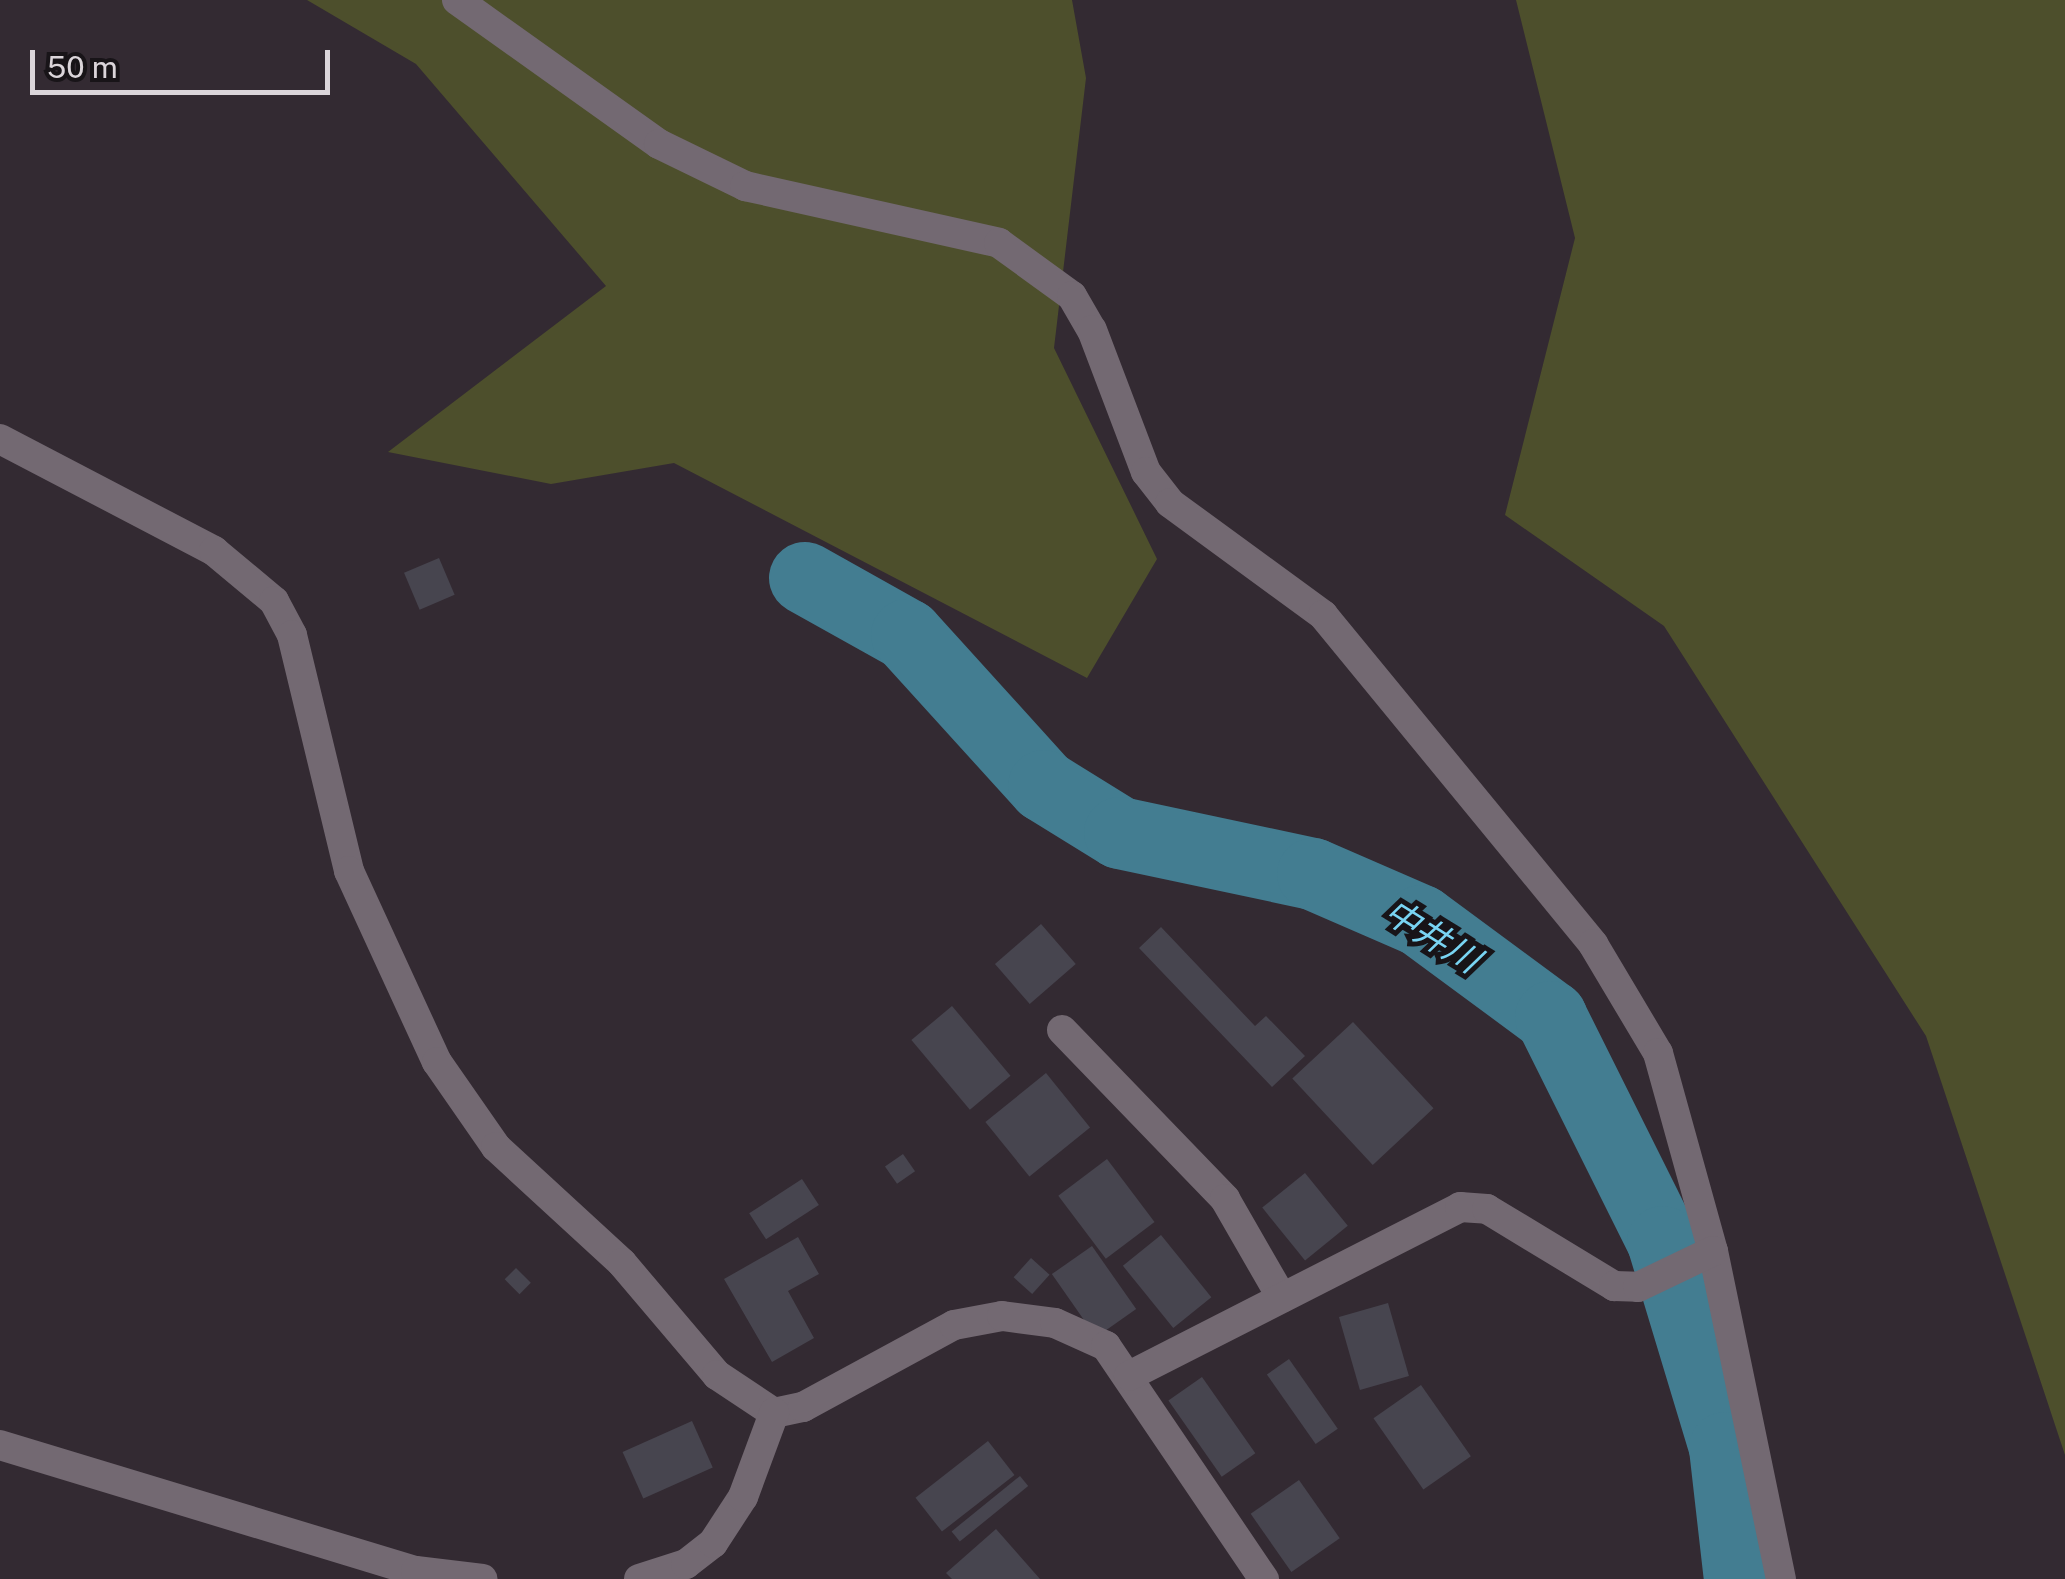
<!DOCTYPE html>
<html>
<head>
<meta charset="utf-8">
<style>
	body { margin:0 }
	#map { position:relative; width:2065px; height:1579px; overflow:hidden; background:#332a32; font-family:"Public Sans","Noto Sans JP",sans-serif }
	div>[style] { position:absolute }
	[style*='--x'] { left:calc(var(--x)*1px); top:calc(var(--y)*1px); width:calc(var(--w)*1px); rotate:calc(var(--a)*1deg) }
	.green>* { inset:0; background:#4d4f2c }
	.river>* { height:72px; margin:-36px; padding:0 36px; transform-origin:36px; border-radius:36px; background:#437d91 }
	.building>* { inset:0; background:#47454f; transform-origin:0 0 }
	.minor>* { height:30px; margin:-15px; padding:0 15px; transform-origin:15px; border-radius:15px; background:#736972 }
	span { translate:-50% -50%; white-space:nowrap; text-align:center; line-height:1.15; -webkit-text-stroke:10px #181418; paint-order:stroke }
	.water-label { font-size:35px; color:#79d4f3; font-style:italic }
	.scale { position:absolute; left:30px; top:50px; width:300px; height:45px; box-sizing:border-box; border:5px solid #dbd5da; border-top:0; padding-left:12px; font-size:30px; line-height:35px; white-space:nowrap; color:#dbd5da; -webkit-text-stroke:8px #181418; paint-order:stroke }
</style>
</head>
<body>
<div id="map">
	<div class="green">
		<div style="clip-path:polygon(307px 0,1072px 0,1086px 78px,1054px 348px,1157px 559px,1087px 678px,674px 463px,551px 484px,388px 452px,606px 286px,416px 64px)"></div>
		<div style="clip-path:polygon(1516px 0,2065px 0,2065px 1455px,1926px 1036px,1664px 626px,1505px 515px,1575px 238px)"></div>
	</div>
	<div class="river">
		<div style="--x:805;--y:578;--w:117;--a:29.2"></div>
		<div style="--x:907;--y:635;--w:204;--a:47.8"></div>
		<div style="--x:1044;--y:786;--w:89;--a:31.7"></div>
		<div style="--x:1120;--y:833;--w:197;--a:12"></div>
		<div style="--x:1313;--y:874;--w:118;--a:23.5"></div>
		<div style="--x:1421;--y:921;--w:162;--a:36.4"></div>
		<div style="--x:1551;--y:1017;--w:251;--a:63.5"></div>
		<div style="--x:1663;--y:1242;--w:215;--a:73.2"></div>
		<div style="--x:1725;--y:1448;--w:132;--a:83.5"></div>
	</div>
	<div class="building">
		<div style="left:439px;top:558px;width:40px;height:38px;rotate:67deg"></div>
		<div style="left:1041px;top:924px;width:53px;height:61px;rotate:49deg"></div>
		<div style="clip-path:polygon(1161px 927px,1255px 1026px,1266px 1016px,1305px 1056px,1272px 1087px,1139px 948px)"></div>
		<div style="left:952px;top:1006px;width:91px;height:53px;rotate:50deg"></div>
		<div style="left:1353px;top:1022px;width:118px;height:83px;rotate:47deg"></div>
		<div style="left:1046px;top:1073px;width:70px;height:78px;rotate:51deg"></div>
		<div style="left:903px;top:1154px;width:21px;height:22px;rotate:55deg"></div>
		<div style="left:1107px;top:1159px;width:79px;height:61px;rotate:53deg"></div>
		<div style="left:1305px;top:1173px;width:68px;height:55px;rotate:51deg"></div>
		<div style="left:802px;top:1179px;width:31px;height:63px;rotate:57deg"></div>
		<div style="left:1161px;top:1235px;width:80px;height:49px;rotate:51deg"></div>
		<div style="clip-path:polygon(798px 1237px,819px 1274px,788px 1291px,814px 1338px,772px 1362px,724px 1279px)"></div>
		<div style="left:1092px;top:1246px;width:77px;height:49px;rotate:55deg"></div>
		<div style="left:1031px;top:1258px;width:25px;height:26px;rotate:42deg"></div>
		<div style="left:516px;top:1268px;width:21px;height:16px;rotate:45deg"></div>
		<div style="left:1388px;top:1303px;width:76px;height:51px;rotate:74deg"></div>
		<div style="left:1289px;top:1359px;width:85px;height:27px;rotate:55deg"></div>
		<div style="left:1202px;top:1377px;width:93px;height:41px;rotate:55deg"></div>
		<div style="left:1421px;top:1385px;width:87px;height:58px;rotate:55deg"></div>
		<div style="left:692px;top:1421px;width:51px;height:76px;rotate:66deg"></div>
		<div style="left:988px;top:1441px;width:43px;height:92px;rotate:52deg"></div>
		<div style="left:1020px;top:1476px;width:13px;height:88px;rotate:51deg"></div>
		<div style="left:1299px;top:1480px;width:71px;height:59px;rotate:55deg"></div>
		<div style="clip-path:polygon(996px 1529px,1040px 1579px,952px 1579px,946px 1573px)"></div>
	</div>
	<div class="minor">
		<div style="--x:457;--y:0;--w:248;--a:35.5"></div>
		<div style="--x:659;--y:144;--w:96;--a:26"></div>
		<div style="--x:745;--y:186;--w:260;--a:12.6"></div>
		<div style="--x:999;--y:243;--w:90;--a:36"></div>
		<div style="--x:1072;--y:296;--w:39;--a:60"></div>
		<div style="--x:1092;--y:330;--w:152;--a:69.2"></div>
		<div style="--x:1146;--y:472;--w:39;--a:52"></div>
		<div style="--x:1170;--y:503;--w:190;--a:36.2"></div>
		<div style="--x:1323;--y:615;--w:426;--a:50.6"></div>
		<div style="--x:1593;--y:944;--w:127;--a:59.2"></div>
		<div style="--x:1658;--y:1053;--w:205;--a:74.5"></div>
		<div style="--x:1713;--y:1251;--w:335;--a:78.3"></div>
		<div style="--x:0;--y:439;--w:242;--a:27.6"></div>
		<div style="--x:214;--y:551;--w:78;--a:39.8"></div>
		<div style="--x:274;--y:601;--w:38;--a:62"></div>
		<div style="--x:292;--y:635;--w:243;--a:76.4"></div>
		<div style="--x:349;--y:871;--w:210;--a:65.3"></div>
		<div style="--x:437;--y:1062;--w:103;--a:55.2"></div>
		<div style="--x:496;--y:1147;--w:171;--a:42.6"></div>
		<div style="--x:622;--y:1263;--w:147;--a:49.7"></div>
		<div style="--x:717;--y:1375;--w:69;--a:33.7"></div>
		<div style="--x:774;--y:1413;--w:30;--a:-12"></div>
		<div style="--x:803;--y:1407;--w:172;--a:-28.5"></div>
		<div style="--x:954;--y:1325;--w:49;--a:-10.6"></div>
		<div style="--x:1002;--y:1316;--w:53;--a:7.5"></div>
		<div style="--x:1055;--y:1323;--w:56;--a:24.3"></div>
		<div style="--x:1106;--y:1346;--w:282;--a:55.9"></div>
		<div style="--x:1062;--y:1030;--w:235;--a:46"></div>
		<div style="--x:1225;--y:1199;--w:114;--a:60.1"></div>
		<div style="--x:1129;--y:1376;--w:372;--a:-27"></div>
		<div style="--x:1460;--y:1207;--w:27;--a:4"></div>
		<div style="--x:1487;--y:1209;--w:149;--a:31.2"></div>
		<div style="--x:1614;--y:1286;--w:24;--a:2"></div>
		<div style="--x:1638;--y:1287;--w:83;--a:-25.6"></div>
		<div style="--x:0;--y:1445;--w:435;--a:16.9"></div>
		<div style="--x:416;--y:1571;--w:67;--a:6.8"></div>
		<div style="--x:639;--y:1579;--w:49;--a:-17.7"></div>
		<div style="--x:686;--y:1564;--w:34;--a:-38"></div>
		<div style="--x:713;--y:1543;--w:55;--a:-56.9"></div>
		<div style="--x:743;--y:1497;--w:90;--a:-69.7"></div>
	</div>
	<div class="water-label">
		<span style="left:1432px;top:936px;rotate:32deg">中井川</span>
	</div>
	<div class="scale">50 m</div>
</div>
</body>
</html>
